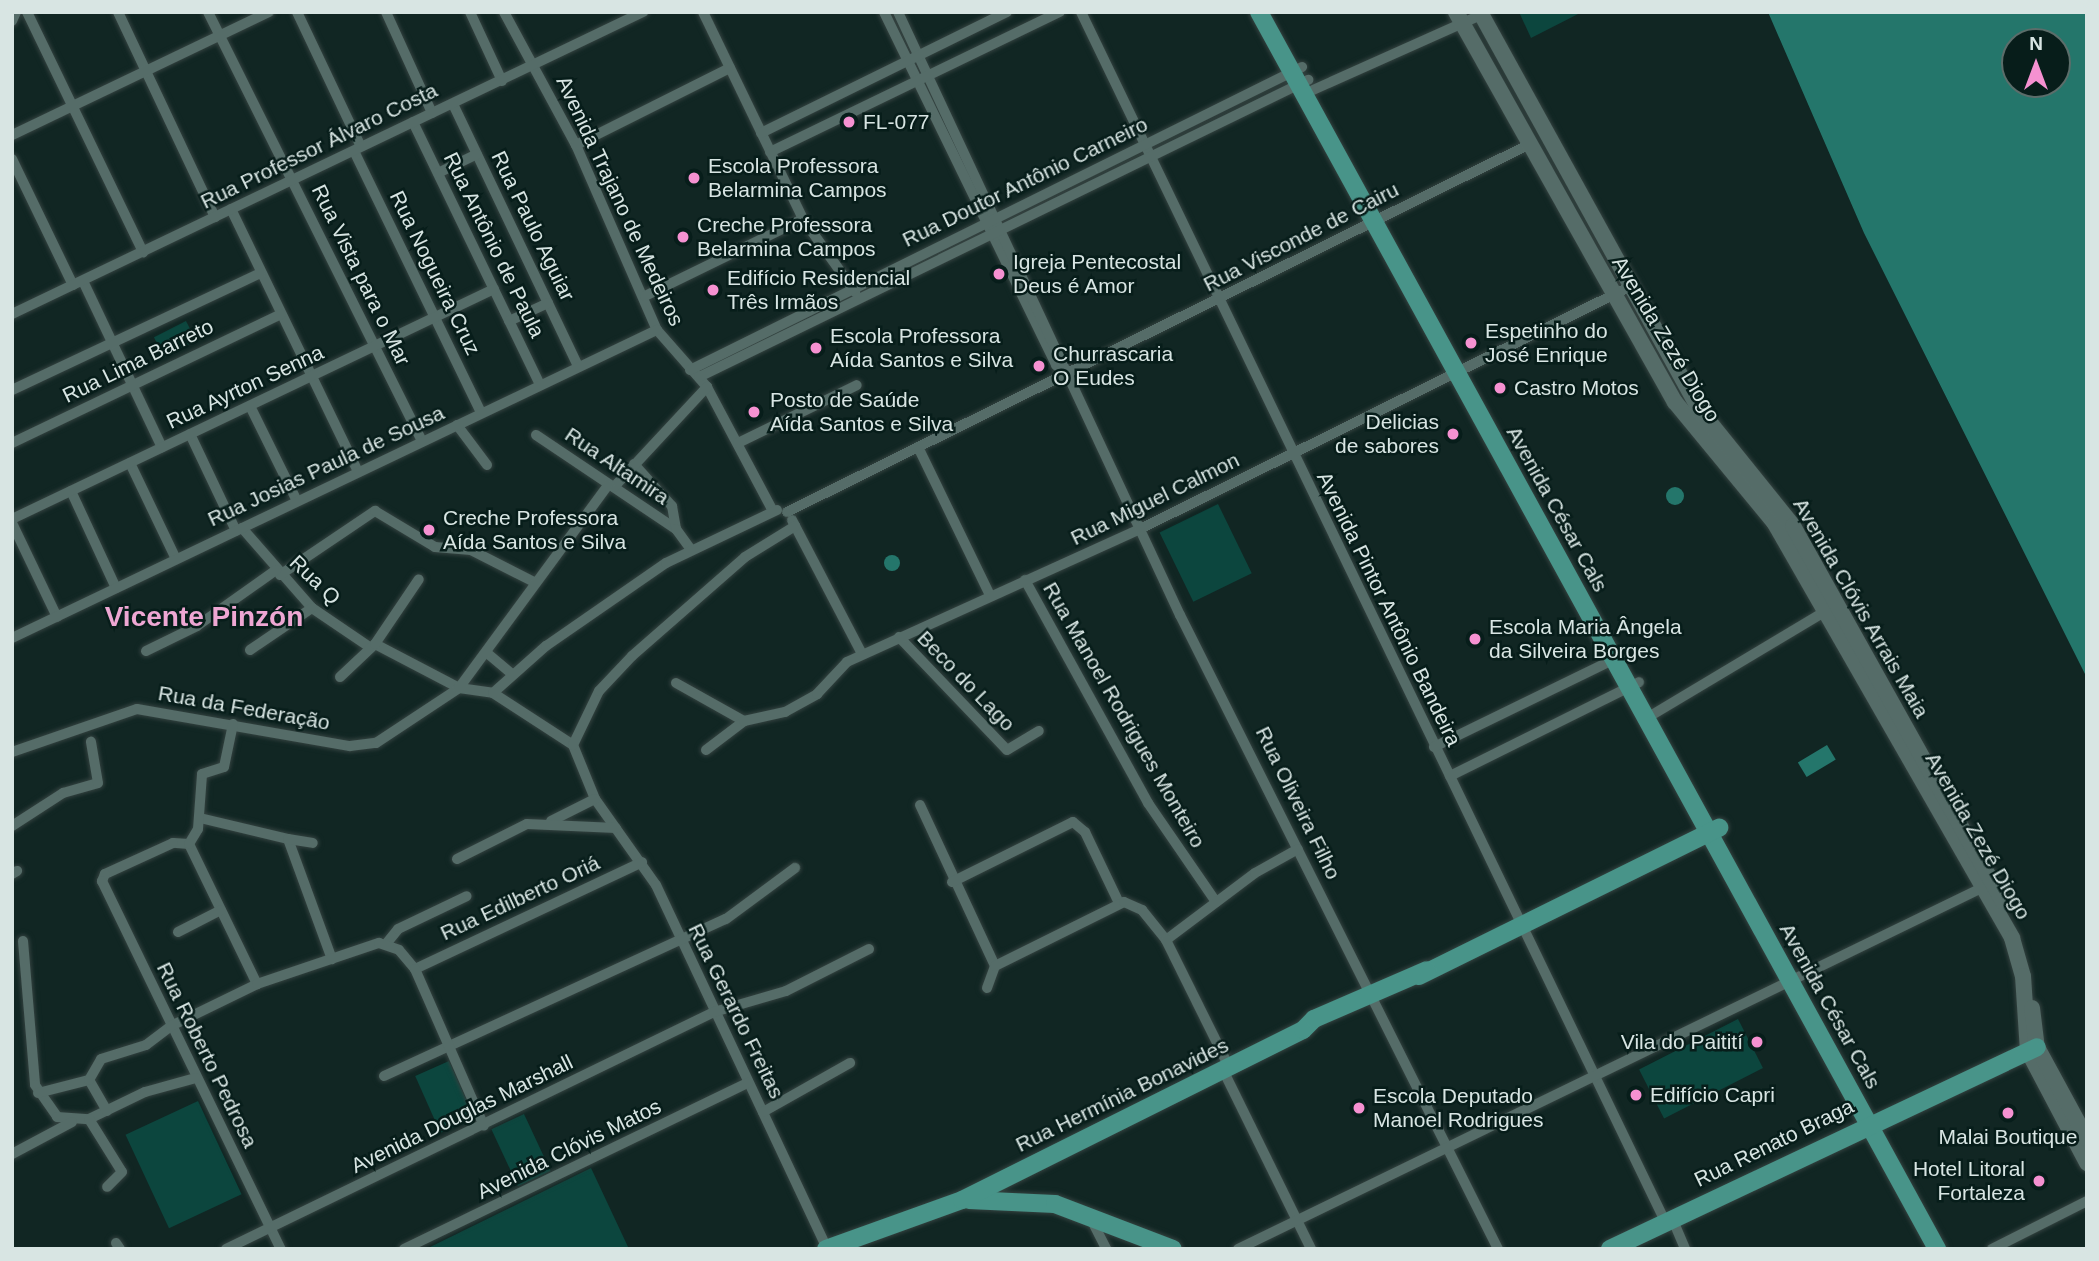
<!DOCTYPE html>
<html>
<head>
<meta charset="utf-8">
<style>
	body { margin:0 }
	#map { position:relative; width:2099px; height:1261px; overflow:hidden; background:#112623; font-family:Arial,sans-serif }
	div>[style] { position:absolute }
	[style*='--x'] { left:calc(var(--x)*1px); top:calc(var(--y)*1px); width:calc(var(--w)*1px); rotate:calc(var(--a)*1deg) }
	.green>* { inset:0; background:#0c463e; transform-origin:0 0 }
	.water>* { inset:0; background:#24766b; transform-origin:0 0 }
	.round { border-radius:50% }
	.roads { filter:drop-shadow(0 0 2px #344240) drop-shadow(0 0 2px #344240) }
	.minor>* { height:10px; margin:-5px; padding:0 5px; transform-origin:5px; border-radius:5px; background:#556c68 }
	.secondary>* { height:16px; margin:-8px; padding:0 8px; transform-origin:8px; border-radius:8px; background:#556c68 }
	.primary>* { height:18px; margin:-9px; padding:0 9px; transform-origin:9px; border-radius:9px; background:#489489 }
	.dots>* { width:19px; height:19px; translate:-50% -50%; box-sizing:border-box; border:4px solid #071d1a; border-radius:50% }
	span { translate:-50% -50%; white-space:nowrap; text-align:center; line-height:1.15; -webkit-text-stroke:5px #071d1a; paint-order:stroke }
	.poi-label { font-size:21px; color:#d8e5e3 }
	.left { translate:0 -50%; text-align:left }
	.right { translate:-100% -50%; text-align:right }
	.street-label { font-size:21px; color:#d8e5e3 }
	.district-label { font-size:28px; color:#eea7d3; font-weight:700 }
	.frame { position:absolute; inset:0; border:14px solid #d8e5e3; pointer-events:none }
	.north { position:absolute; left:2001px; top:28px; width:70px; height:70px; box-sizing:border-box; background:#071d1a; border:2px solid #5b6d6a; border-radius:50%; rotate:0deg; font-size:19px; font-weight:700; line-height:28px; text-align:center; color:#d8e5e3 }
	.north::after { content:''; display:block; margin:auto; width:24px; height:32px; background:#f591d1; clip-path:polygon(50% 0,100% 100%,50% 72%,0 100%) }
</style>
</head>
<body>
<div id="map">
	<div class="green">
		<div style="clip-path:polygon(1519px 12px,1582px 12px,1531px 38px)"></div>
		<div style="left:186px;top:321px;width:22px;height:36px;rotate:63deg"></div>
		<div style="left:1218px;top:504px;width:77px;height:65px;rotate:64deg"></div>
		<div style="left:1738px;top:1019px;width:55px;height:111px;rotate:63deg"></div>
		<div style="left:449px;top:1061px;width:62px;height:37px;rotate:66deg"></div>
		<div style="left:198px;top:1101px;width:103px;height:80px;rotate:65deg"></div>
		<div style="left:524px;top:1114px;width:63px;height:36px;rotate:65deg"></div>
		<div style="clip-path:polygon(591px 1168px,629px 1249px,426px 1249px)"></div>
	</div>
	<div class="water">
		<div style="clip-path:polygon(evenodd,1768px 12px,2087px 12px,2087px 678px,1864px 233px,1768px 12px,2015px 42px,2057px 42px,2057px 84px,2015px 84px,2015px 42px)"></div>
		<div class="round" style="left:1666px;top:487px;width:18px;height:18px"></div>
		<div class="round" style="left:884px;top:555px;width:16px;height:16px"></div>
		<div style="left:1827px;top:745px;width:17px;height:34px;rotate:59deg"></div>
	</div>
	<div class="roads">
		<div class="minor">
			<div style="--x:27;--y:12;--w:267;--a:64.2"></div>
			<div style="--x:118;--y:12;--w:227;--a:64.7"></div>
			<div style="--x:208;--y:12;--w:480;--a:63.5"></div>
			<div style="--x:297;--y:12;--w:149;--a:64.6"></div>
			<div style="--x:386;--y:12;--w:111;--a:65.5"></div>
			<div style="--x:470;--y:12;--w:76;--a:65.1"></div>
			<div style="--x:504;--y:12;--w:151;--a:61.6"></div>
			<div style="--x:576;--y:145;--w:202;--a:66.4"></div>
			<div style="--x:657;--y:330;--w:76;--a:48.7"></div>
			<div style="--x:707;--y:387;--w:138;--a:62"></div>
			<div style="--x:703;--y:12;--w:230;--a:64.2"></div>
			<div style="--x:803;--y:219;--w:90;--a:54.5"></div>
			<div style="--x:884;--y:12;--w:393;--a:64"></div>
			<div style="--x:1056;--y:365;--w:13;--a:42"></div>
			<div style="--x:898;--y:12;--w:666;--a:64.94"></div>
			<div style="--x:1180;--y:615;--w:709;--a:63.36"></div>
			<div style="--x:1081;--y:12;--w:1343;--a:64.22"></div>
			<div style="--x:12;--y:21;--w:10;--a:-66"></div>
			<div style="--x:1313;--y:90;--w:184;--a:-24.1"></div>
			<div style="--x:453;--y:104;--w:290;--a:64.5"></div>
			<div style="--x:413;--y:122;--w:292;--a:64.2"></div>
			<div style="--x:761;--y:133;--w:274;--a:-26.2"></div>
			<div style="--x:12;--y:135;--w:285;--a:-25.6"></div>
			<div style="--x:576;--y:145;--w:172;--a:-26.6"></div>
			<div style="--x:354;--y:151;--w:291;--a:64.1"></div>
			<div style="--x:770;--y:152;--w:322;--a:-25.8"></div>
			<div style="--x:12;--y:159;--w:140;--a:64.2"></div>
			<div style="--x:438;--y:173;--w:43;--a:-26"></div>
			<div style="--x:231;--y:209;--w:292;--a:64.2"></div>
			<div style="--x:83;--y:281;--w:184;--a:64.6"></div>
			<div style="--x:645;--y:296;--w:176;--a:-26"></div>
			<div style="--x:12;--y:314;--w:700;--a:-25.58"></div>
			<div style="--x:509;--y:321;--w:43;--a:-24.8"></div>
			<div style="--x:690;--y:370;--w:683;--a:-26.34"></div>
			<div style="--x:699;--y:377;--w:678;--a:-26"></div>
			<div style="--x:12;--y:390;--w:275;--a:-25.2"></div>
			<div style="--x:250;--y:406;--w:106;--a:63.7"></div>
			<div style="--x:457;--y:425;--w:50;--a:53.1"></div>
			<div style="--x:190;--y:434;--w:107;--a:64.6"></div>
			<div style="--x:536;--y:435;--w:169;--a:33.9"></div>
			<div style="--x:12;--y:443;--w:298;--a:-25.6"></div>
			<div style="--x:738;--y:443;--w:132;--a:-26"></div>
			<div style="--x:918;--y:447;--w:165;--a:64.1"></div>
			<div style="--x:130;--y:463;--w:106;--a:64.4"></div>
			<div style="--x:634;--y:464;--w:57;--a:47.9"></div>
			<div style="--x:672;--y:506;--w:23;--a:80"></div>
			<div style="--x:676;--y:529;--w:24;--a:54"></div>
			<div style="--x:614;--y:487;--w:137;--a:-47.1"></div>
			<div style="--x:71;--y:491;--w:107;--a:65.1"></div>
			<div style="--x:787;--y:512;--w:829;--a:-26.35"></div>
			<div style="--x:12;--y:519;--w:534;--a:-25.51"></div>
			<div style="--x:792;--y:520;--w:151;--a:62.4"></div>
			<div style="--x:12;--y:523;--w:104;--a:64.4"></div>
			<div style="--x:242;--y:528;--w:106;--a:48.8"></div>
			<div style="--x:312;--y:608;--w:71;--a:34.1"></div>
			<div style="--x:280;--y:575;--w:115;--a:-34"></div>
			<div style="--x:375;--y:511;--w:70;--a:31"></div>
			<div style="--x:435;--y:547;--w:36;--a:5"></div>
			<div style="--x:471;--y:550;--w:71;--a:26.9"></div>
			<div style="--x:1025;--y:580;--w:255;--a:61.1"></div>
			<div style="--x:1148;--y:803;--w:120;--a:55.5"></div>
			<div style="--x:899;--y:637;--w:156;--a:46.3"></div>
			<div style="--x:1007;--y:750;--w:37;--a:-31"></div>
			<div style="--x:12;--y:638;--w:715;--a:-25.53"></div>
			<div style="--x:375;--y:644;--w:95;--a:27.6"></div>
			<div style="--x:459;--y:688;--w:34;--a:8"></div>
			<div style="--x:493;--y:693;--w:95;--a:33"></div>
			<div style="--x:573;--y:745;--w:58;--a:67.8"></div>
			<div style="--x:595;--y:799;--w:105;--a:54.7"></div>
			<div style="--x:656;--y:885;--w:401;--a:64.8"></div>
			<div style="--x:250;--y:650;--w:75;--a:-34.1"></div>
			<div style="--x:146;--y:651;--w:57;--a:-26.1"></div>
			<div style="--x:197;--y:626;--w:97;--a:-35.3"></div>
			<div style="--x:487;--y:653;--w:33;--a:40"></div>
			<div style="--x:340;--y:677;--w:48;--a:-43.3"></div>
			<div style="--x:375;--y:644;--w:78;--a:-55.9"></div>
			<div style="--x:676;--y:683;--w:78;--a:29.2"></div>
			<div style="--x:493;--y:693;--w:71;--a:-41.6"></div>
			<div style="--x:546;--y:646;--w:146;--a:-34.7"></div>
			<div style="--x:666;--y:563;--w:123;--a:-25.5"></div>
			<div style="--x:1647;--y:718;--w:209;--a:-30.9"></div>
			<div style="--x:573;--y:745;--w:60;--a:-64.3"></div>
			<div style="--x:599;--y:691;--w:48;--a:-46.7"></div>
			<div style="--x:632;--y:656;--w:150;--a:-41.2"></div>
			<div style="--x:745;--y:557;--w:59;--a:-31.8"></div>
			<div style="--x:1434;--y:747;--w:210;--a:-26"></div>
			<div style="--x:706;--y:750;--w:48;--a:-37.3"></div>
			<div style="--x:744;--y:721;--w:42;--a:-12.4"></div>
			<div style="--x:785;--y:712;--w:37;--a:-29"></div>
			<div style="--x:817;--y:694;--w:44;--a:-46.8"></div>
			<div style="--x:847;--y:662;--w:322;--a:-24.4"></div>
			<div style="--x:1140;--y:529;--w:546;--a:-26.33"></div>
			<div style="--x:12;--y:752;--w:132;--a:-19"></div>
			<div style="--x:137;--y:709;--w:216;--a:9.9"></div>
			<div style="--x:350;--y:746;--w:26;--a:-7"></div>
			<div style="--x:376;--y:743;--w:100;--a:-33.5"></div>
			<div style="--x:459;--y:688;--w:252;--a:-53.7"></div>
			<div style="--x:1450;--y:776;--w:211;--a:-26.4"></div>
			<div style="--x:920;--y:805;--w:178;--a:65"></div>
			<div style="--x:200;--y:818;--w:90;--a:13.4"></div>
			<div style="--x:288;--y:839;--w:128;--a:69.9"></div>
			<div style="--x:551;--y:821;--w:49;--a:-26.6"></div>
			<div style="--x:12;--y:826;--w:61;--a:-32.9"></div>
			<div style="--x:63;--y:793;--w:36;--a:-16"></div>
			<div style="--x:98;--y:783;--w:42;--a:-99.7"></div>
			<div style="--x:288;--y:839;--w:25;--a:9"></div>
			<div style="--x:189;--y:844;--w:16;--a:-176"></div>
			<div style="--x:173;--y:843;--w:75;--a:155.5"></div>
			<div style="--x:105;--y:874;--w:8;--a:113"></div>
			<div style="--x:102;--y:881;--w:409;--a:64.1"></div>
			<div style="--x:189;--y:844;--w:156;--a:64.1"></div>
			<div style="--x:189;--y:844;--w:17;--a:-59"></div>
			<div style="--x:198;--y:829;--w:55;--a:-85.8"></div>
			<div style="--x:202;--y:774;--w:23;--a:-18"></div>
			<div style="--x:224;--y:767;--w:44;--a:-78.2"></div>
			<div style="--x:457;--y:859;--w:78;--a:-26.6"></div>
			<div style="--x:527;--y:824;--w:89;--a:2.6"></div>
			<div style="--x:12;--y:874;--w:6;--a:-31"></div>
			<div style="--x:952;--y:882;--w:135;--a:-26.4"></div>
			<div style="--x:1073;--y:822;--w:16;--a:40"></div>
			<div style="--x:1085;--y:832;--w:79;--a:64.4"></div>
			<div style="--x:178;--y:932;--w:48;--a:-27.1"></div>
			<div style="--x:1166;--y:940;--w:111;--a:-37"></div>
			<div style="--x:1255;--y:873;--w:49;--a:-29.2"></div>
			<div style="--x:23;--y:941;--w:144;--a:85.2"></div>
			<div style="--x:35;--y:1085;--w:39;--a:55"></div>
			<div style="--x:57;--y:1117;--w:32;--a:4"></div>
			<div style="--x:89;--y:1119;--w:62;--a:-25.7"></div>
			<div style="--x:145;--y:1092;--w:53;--a:-15.4"></div>
			<div style="--x:386;--y:944;--w:19;--a:-51"></div>
			<div style="--x:398;--y:929;--w:76;--a:-25.6"></div>
			<div style="--x:415;--y:969;--w:251;--a:-25.2"></div>
			<div style="--x:987;--y:988;--w:23;--a:-70"></div>
			<div style="--x:995;--y:966;--w:144;--a:-26.4"></div>
			<div style="--x:1124;--y:902;--w:20;--a:24"></div>
			<div style="--x:1142;--y:910;--w:38;--a:51"></div>
			<div style="--x:1166;--y:940;--w:142;--a:63.6"></div>
			<div style="--x:1223;--y:1070;--w:199;--a:63.8"></div>
			<div style="--x:384;--y:1076;--w:376;--a:-24.7"></div>
			<div style="--x:726;--y:919;--w:86;--a:-36.5"></div>
			<div style="--x:38;--y:1093;--w:53;--a:-14.3"></div>
			<div style="--x:107;--y:1111;--w:36;--a:-120"></div>
			<div style="--x:89;--y:1080;--w:24;--a:-60"></div>
			<div style="--x:101;--y:1059;--w:47;--a:-17.3"></div>
			<div style="--x:146;--y:1045;--w:31;--a:-37"></div>
			<div style="--x:171;--y:1026;--w:96;--a:-26"></div>
			<div style="--x:257;--y:984;--w:129;--a:-18.6"></div>
			<div style="--x:379;--y:943;--w:21;--a:19"></div>
			<div style="--x:399;--y:950;--w:25;--a:50"></div>
			<div style="--x:415;--y:969;--w:171;--a:66.3"></div>
			<div style="--x:763;--y:1112;--w:100;--a:-29.4"></div>
			<div style="--x:89;--y:1119;--w:62;--a:58.1"></div>
			<div style="--x:122;--y:1172;--w:21;--a:135"></div>
			<div style="--x:12;--y:1154;--w:68;--a:-28.1"></div>
			<div style="--x:1090;--y:1217;--w:36;--a:63"></div>
			<div style="--x:1672;--y:1218;--w:34;--a:67"></div>
			<div style="--x:116;--y:1243;--w:7;--a:56"></div>
			<div style="--x:226;--y:1249;--w:543;--a:-25.9"></div>
			<div style="--x:714;--y:1012;--w:75;--a:-16.3"></div>
			<div style="--x:786;--y:991;--w:93;--a:-26.8"></div>
			<div style="--x:404;--y:1249;--w:382;--a:-25.8"></div>
			<div style="--x:1238;--y:1249;--w:834;--a:-25.89"></div>
			<div style="--x:1992;--y:1249;--w:106;--a:-26.8"></div>
		</div>
		<div class="secondary">
			<div style="--x:1456;--y:12;--w:447;--a:60.7"></div>
			<div style="--x:1675;--y:402;--w:156;--a:50.5"></div>
			<div style="--x:1774;--y:522;--w:479;--a:60.2"></div>
			<div style="--x:2012;--y:938;--w:40;--a:74"></div>
			<div style="--x:2023;--y:976;--w:75;--a:86.2"></div>
			<div style="--x:2028;--y:1051;--w:127;--a:62.2"></div>
			<div style="--x:1480;--y:12;--w:453;--a:61.1"></div>
			<div style="--x:1699;--y:409;--w:150;--a:51.2"></div>
			<div style="--x:1793;--y:526;--w:430;--a:60.8"></div>
			<div style="--x:2032;--y:1008;--w:39;--a:83"></div>
			<div style="--x:2037;--y:1047;--w:105;--a:61.5"></div>
		</div>
		<div class="primary">
			<div style="--x:1259;--y:12;--w:1411;--a:61.27"></div>
			<div style="--x:1419;--y:976;--w:335;--a:-26.3"></div>
			<div style="--x:969;--y:1200;--w:86;--a:2.7"></div>
			<div style="--x:1055;--y:1204;--w:126;--a:20.9"></div>
			<div style="--x:826;--y:1249;--w:145;--a:-19.8"></div>
			<div style="--x:962;--y:1200;--w:381;--a:-26.5"></div>
			<div style="--x:1303;--y:1030;--w:16;--a:-45"></div>
			<div style="--x:1314;--y:1019;--w:123;--a:-23.4"></div>
			<div style="--x:1610;--y:1249;--w:472;--a:-25.3"></div>
		</div>
	</div>
	<div class="dots">
		<div style="left:849px;top:122px;background:#f591d1"></div>
		<div style="left:694px;top:178px;background:#f591d1"></div>
		<div style="left:683px;top:237px;background:#f591d1"></div>
		<div style="left:999px;top:274px;background:#f591d1"></div>
		<div style="left:713px;top:290px;background:#f591d1"></div>
		<div style="left:1471px;top:343px;background:#f591d1"></div>
		<div style="left:816px;top:348px;background:#f591d1"></div>
		<div style="left:1039px;top:366px;background:#f591d1"></div>
		<div style="left:1500px;top:388px;background:#f591d1"></div>
		<div style="left:754px;top:412px;background:#f591d1"></div>
		<div style="left:1453px;top:434px;background:#f591d1"></div>
		<div style="left:429px;top:530px;background:#f591d1"></div>
		<div style="left:1475px;top:639px;background:#f591d1"></div>
		<div style="left:1757px;top:1042px;background:#f591d1"></div>
		<div style="left:1636px;top:1095px;background:#f591d1"></div>
		<div style="left:1359px;top:1108px;background:#f591d1"></div>
		<div style="left:2008px;top:1113px;background:#f591d1"></div>
		<div style="left:2039px;top:1181px;background:#f591d1"></div>
	</div>
	<div class="poi-label">
		<span class="left" style="left:863px;top:122px">FL-077</span>
		<span class="left" style="left:708px;top:178px">Escola Professora<br>Belarmina Campos</span>
		<span class="left" style="left:697px;top:237px">Creche Professora<br>Belarmina Campos</span>
		<span class="left" style="left:1013px;top:274px">Igreja Pentecostal<br>Deus é Amor</span>
		<span class="left" style="left:727px;top:290px">Edifício Residencial<br>Três Irmãos</span>
		<span class="left" style="left:1485px;top:343px">Espetinho do<br>José Enrique</span>
		<span class="left" style="left:830px;top:348px">Escola Professora<br>Aída Santos e Silva</span>
		<span class="left" style="left:1053px;top:366px">Churrascaria<br>O Eudes</span>
		<span class="left" style="left:1514px;top:388px">Castro Motos</span>
		<span class="left" style="left:770px;top:412px">Posto de Saúde<br>Aída Santos e Silva</span>
		<span class="right" style="left:1439px;top:434px">Delicias<br>de sabores</span>
		<span class="left" style="left:443px;top:530px">Creche Professora<br>Aída Santos e Silva</span>
		<span class="left" style="left:1489px;top:639px">Escola Maria Ângela<br>da Silveira Borges</span>
		<span class="right" style="left:1743px;top:1042px">Vila do Paitití</span>
		<span class="left" style="left:1650px;top:1095px">Edifício Capri</span>
		<span class="left" style="left:1373px;top:1108px">Escola Deputado<br>Manoel Rodrigues</span>
		<span style="left:2008px;top:1137px">Malai Boutique</span>
		<span class="right" style="left:2025px;top:1181px">Hotel Litoral<br>Fortaleza</span>
	</div>
	<div class="street-label">
		<span style="left:319px;top:146px;rotate:-26deg">Rua Professor Álvaro Costa</span>
		<span style="left:1025px;top:182px;rotate:-26deg">Rua Doutor Antônio Carneiro</span>
		<span style="left:620px;top:201px;rotate:65deg">Avenida Trajano de Medeiros</span>
		<span style="left:533px;top:226px;rotate:64deg">Rua Paulo Aguiar</span>
		<span style="left:1301px;top:237px;rotate:-27deg">Rua Visconde de Cairu</span>
		<span style="left:494px;top:245px;rotate:64deg">Rua Antônio de Paula</span>
		<span style="left:435px;top:273px;rotate:64deg">Rua Nogueira Cruz</span>
		<span style="left:361px;top:275px;rotate:64deg">Rua Vista para o Mar</span>
		<span style="left:1666px;top:339px;rotate:59deg">Avenida Zezé Diogo</span>
		<span style="left:138px;top:361px;rotate:-26deg">Rua Lima Barreto</span>
		<span style="left:245px;top:387px;rotate:-25deg">Rua Ayrton Senna</span>
		<span style="left:326px;top:466px;rotate:-25deg">Rua Josias Paula de Sousa</span>
		<span style="left:617px;top:466px;rotate:34deg">Rua Altamira</span>
		<span style="left:1155px;top:499px;rotate:-26deg">Rua Miguel Calmon</span>
		<span style="left:1557px;top:509px;rotate:61deg">Avenida César Cals</span>
		<span style="left:315px;top:580px;rotate:44deg">Rua Q</span>
		<span style="left:1861px;top:608px;rotate:60deg">Avenida Clóvis Arrais Maia</span>
		<span style="left:1389px;top:609px;rotate:64deg">Avenida Pintor Antônio Bandeira</span>
		<span style="left:966px;top:681px;rotate:46deg">Beco do Lago</span>
		<span style="left:244px;top:708px;rotate:10deg">Rua da Federação</span>
		<span style="left:1124px;top:715px;rotate:60deg">Rua Manoel Rodrigues Monteiro</span>
		<span style="left:1298px;top:803px;rotate:64deg">Rua Oliveira Filho</span>
		<span style="left:1978px;top:836px;rotate:60deg">Avenida Zezé Diogo</span>
		<span style="left:520px;top:898px;rotate:-25deg">Rua Edilberto Oriá</span>
		<span style="left:1830px;top:1006px;rotate:61deg">Avenida César Cals</span>
		<span style="left:736px;top:1011px;rotate:64deg">Rua Gerardo Freitas</span>
		<span style="left:207px;top:1055px;rotate:64deg">Rua Roberto Pedrosa</span>
		<span style="left:1122px;top:1095px;rotate:-26deg">Rua Hermínia Bonavides</span>
		<span style="left:462px;top:1114px;rotate:-26deg">Avenida Douglas Marshall</span>
		<span style="left:1774px;top:1143px;rotate:-26deg">Rua Renato Braga</span>
		<span style="left:569px;top:1149px;rotate:-26deg">Avenida Clóvis Matos</span>
	</div>
	<div class="district-label">
		<span style="left:204px;top:617px">Vicente Pinzón</span>
	</div>
	<div class="frame"></div>
	<div class="north">N</div>
</div>
</body>
</html>
